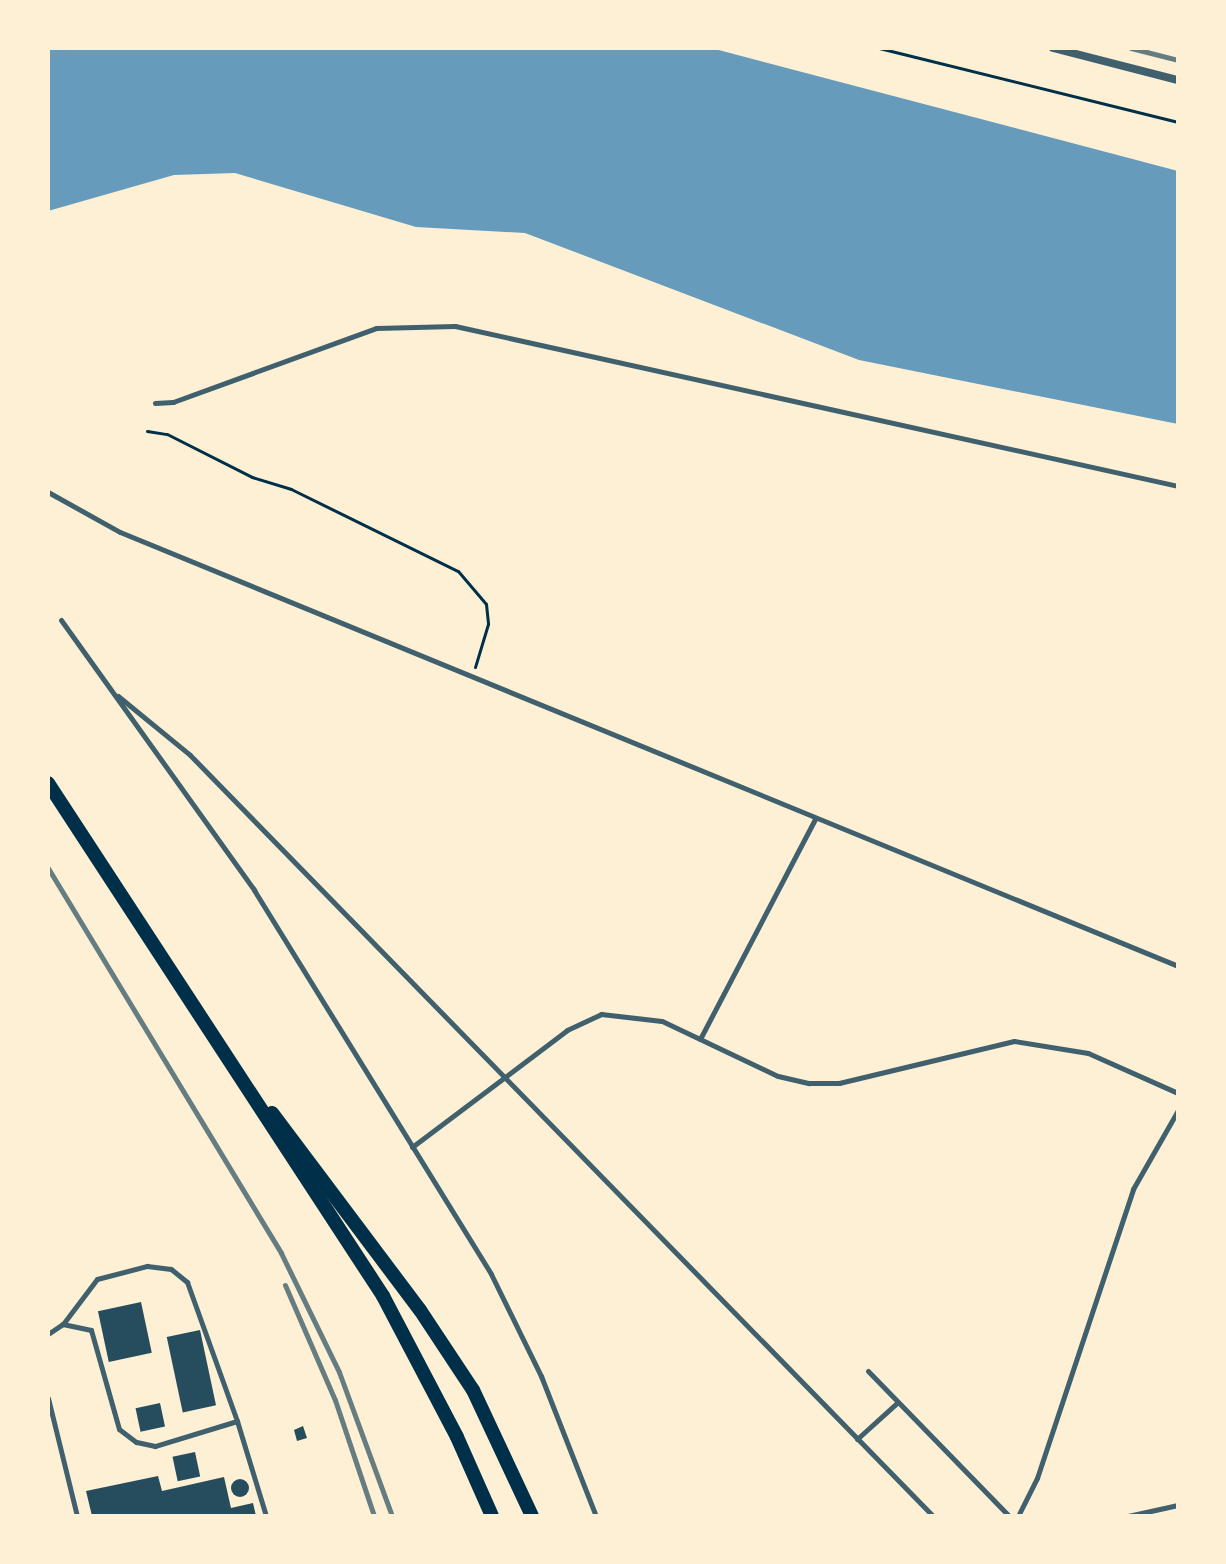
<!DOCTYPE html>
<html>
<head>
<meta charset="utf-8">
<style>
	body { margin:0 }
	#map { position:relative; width:1226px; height:1564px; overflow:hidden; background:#fdf0d5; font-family:Ubuntu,sans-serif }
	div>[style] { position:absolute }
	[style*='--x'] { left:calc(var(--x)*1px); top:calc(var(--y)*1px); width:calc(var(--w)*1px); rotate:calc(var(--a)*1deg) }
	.water>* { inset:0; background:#669bbc }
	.building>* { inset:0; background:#264d5e; transform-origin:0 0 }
	.round { border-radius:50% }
	.path>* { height:3px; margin:-1.5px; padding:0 1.5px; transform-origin:1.5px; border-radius:1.5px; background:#003049 }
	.service>* { height:5px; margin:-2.5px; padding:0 2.5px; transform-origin:2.5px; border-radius:2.5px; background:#3f606c }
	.minor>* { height:8px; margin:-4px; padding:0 4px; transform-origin:4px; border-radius:4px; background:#3f606c }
	.primary>* { height:14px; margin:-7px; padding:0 7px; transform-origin:7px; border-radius:7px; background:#003049 }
	.rail>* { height:5px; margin:-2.5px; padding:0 2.5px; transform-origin:2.5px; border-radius:2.5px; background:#657d81 }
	span { translate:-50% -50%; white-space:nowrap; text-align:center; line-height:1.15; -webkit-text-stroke:8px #fdf0d5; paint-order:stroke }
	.frame { position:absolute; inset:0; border:50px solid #fdf0d5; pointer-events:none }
</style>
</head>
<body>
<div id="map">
	<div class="water">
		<div style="clip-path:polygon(48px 48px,711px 48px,1178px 171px,1178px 424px,859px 360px,525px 233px,416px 227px,235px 173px,174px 175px,48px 211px)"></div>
	</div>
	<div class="building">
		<div style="left:141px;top:1302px;width:52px;height:44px;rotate:78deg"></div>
		<div style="left:200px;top:1330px;width:77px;height:34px;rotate:78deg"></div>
		<div style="left:160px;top:1403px;width:24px;height:25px;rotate:78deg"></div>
		<div style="clip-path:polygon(303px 1426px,307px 1438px,297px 1441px,294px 1430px)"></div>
		<div style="left:195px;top:1452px;width:25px;height:23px;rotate:78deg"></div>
		<div style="clip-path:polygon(158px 1476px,162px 1491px,224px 1477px,231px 1508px,253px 1503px,256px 1516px,92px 1516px,86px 1491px)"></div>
		<div class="round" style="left:231px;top:1479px;width:18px;height:18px"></div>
	</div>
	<div class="path">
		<div style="--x:879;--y:48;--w:308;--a:13.9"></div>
		<div style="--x:147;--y:431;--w:20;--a:9"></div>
		<div style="--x:167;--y:434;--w:95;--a:26.8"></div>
		<div style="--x:252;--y:477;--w:41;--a:17.1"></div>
		<div style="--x:291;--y:489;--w:186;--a:26.2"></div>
		<div style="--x:458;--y:571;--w:43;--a:49.7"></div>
		<div style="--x:486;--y:604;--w:20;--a:84"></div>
		<div style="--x:488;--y:624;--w:45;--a:106.8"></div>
	</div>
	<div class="service">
		<div style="--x:155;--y:403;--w:18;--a:-3"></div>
		<div style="--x:173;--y:402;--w:216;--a:-20"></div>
		<div style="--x:376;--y:328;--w:79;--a:-1.5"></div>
		<div style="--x:455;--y:326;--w:740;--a:12.48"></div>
		<div style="--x:48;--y:492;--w:82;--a:29.1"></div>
		<div style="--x:120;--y:532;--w:1144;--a:22.3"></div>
		<div style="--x:61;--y:620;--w:332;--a:54.4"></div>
		<div style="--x:254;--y:890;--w:451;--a:58.3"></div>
		<div style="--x:491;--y:1274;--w:114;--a:63.9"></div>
		<div style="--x:541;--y:1376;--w:150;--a:68.6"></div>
		<div style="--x:118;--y:696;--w:93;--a:39.3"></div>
		<div style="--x:190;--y:755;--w:1064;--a:45.69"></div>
		<div style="--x:700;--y:1039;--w:248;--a:-62.4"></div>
		<div style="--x:412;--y:1147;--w:194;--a:-37"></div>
		<div style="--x:567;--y:1030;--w:38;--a:-25"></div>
		<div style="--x:601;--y:1014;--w:61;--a:6.5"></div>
		<div style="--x:662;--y:1021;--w:128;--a:25.4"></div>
		<div style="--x:778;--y:1076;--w:32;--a:13"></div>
		<div style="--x:809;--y:1083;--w:30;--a:0"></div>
		<div style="--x:839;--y:1083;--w:180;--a:-13.5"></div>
		<div style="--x:1014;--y:1041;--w:75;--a:9.2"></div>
		<div style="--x:1088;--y:1053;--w:98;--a:24"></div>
		<div style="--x:48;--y:1334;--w:18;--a:-34"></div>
		<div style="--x:63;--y:1324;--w:56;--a:-52.9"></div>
		<div style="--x:97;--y:1279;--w:52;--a:-14.6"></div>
		<div style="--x:147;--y:1266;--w:24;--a:7"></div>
		<div style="--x:171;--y:1269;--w:21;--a:39"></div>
		<div style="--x:187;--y:1282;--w:148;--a:70.2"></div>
		<div style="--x:237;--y:1421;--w:86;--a:163"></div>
		<div style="--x:155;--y:1446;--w:19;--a:-168"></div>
		<div style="--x:136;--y:1442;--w:21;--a:-143"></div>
		<div style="--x:119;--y:1429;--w:103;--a:-105.8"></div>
		<div style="--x:91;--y:1330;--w:29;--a:-168"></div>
		<div style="--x:868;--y:1371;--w:202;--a:45.8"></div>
		<div style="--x:48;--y:1398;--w:122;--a:76.2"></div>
		<div style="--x:237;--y:1421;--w:99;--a:73"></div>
		<div style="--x:857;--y:1439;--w:55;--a:-42.1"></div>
		<div style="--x:1018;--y:1516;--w:42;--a:-63.4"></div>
		<div style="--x:1037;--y:1478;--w:305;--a:-71.6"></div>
		<div style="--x:1133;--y:1189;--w:91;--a:-60.3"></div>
		<div style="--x:1128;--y:1516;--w:51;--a:-12.4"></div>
	</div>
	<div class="minor">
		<div style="--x:1053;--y:48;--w:129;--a:14.4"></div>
	</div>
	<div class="primary">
		<div style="--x:48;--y:783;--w:613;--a:56.85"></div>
		<div style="--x:383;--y:1296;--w:159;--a:62.3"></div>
		<div style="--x:457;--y:1437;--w:86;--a:66.1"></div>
		<div style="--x:272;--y:1113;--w:246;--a:53.1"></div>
		<div style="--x:420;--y:1310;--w:96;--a:56.5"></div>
		<div style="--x:473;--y:1390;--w:139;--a:64.9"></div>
	</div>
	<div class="rail">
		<div style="--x:1131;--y:48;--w:49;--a:14.3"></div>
		<div style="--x:48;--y:868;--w:450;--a:58.8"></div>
		<div style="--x:281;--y:1253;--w:132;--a:64"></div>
		<div style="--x:339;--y:1372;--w:153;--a:69.8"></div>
		<div style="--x:285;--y:1285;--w:125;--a:66.5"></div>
		<div style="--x:335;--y:1400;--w:122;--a:71.4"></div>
	</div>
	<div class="frame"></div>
</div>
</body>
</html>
